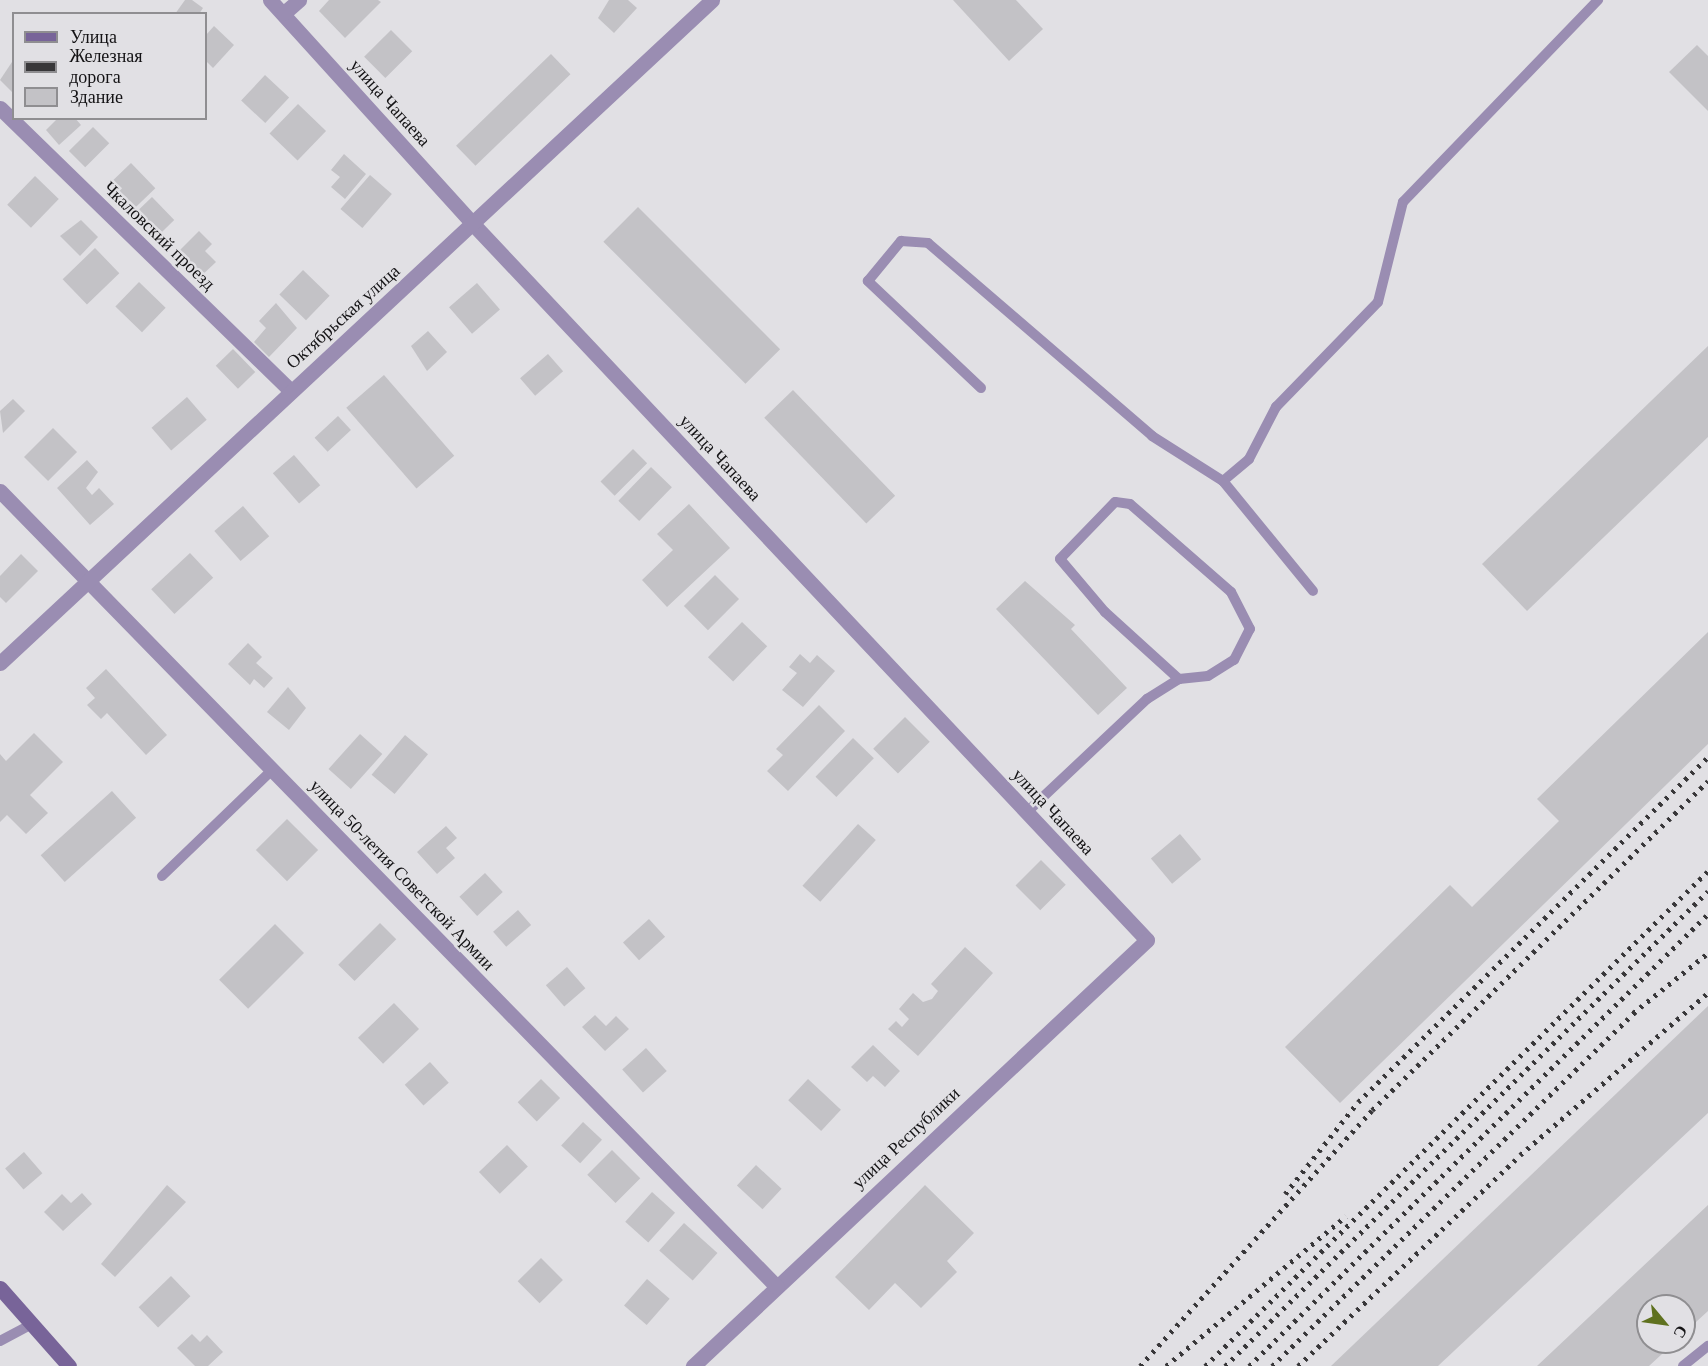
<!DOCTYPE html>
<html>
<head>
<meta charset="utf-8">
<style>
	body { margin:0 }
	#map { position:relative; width:1708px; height:1366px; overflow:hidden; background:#e1e0e4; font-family:Georgia,serif }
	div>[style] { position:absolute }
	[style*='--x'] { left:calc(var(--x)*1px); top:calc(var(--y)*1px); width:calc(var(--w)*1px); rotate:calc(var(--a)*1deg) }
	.building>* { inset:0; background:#c3c2c6; transform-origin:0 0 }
	.lane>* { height:10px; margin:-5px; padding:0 5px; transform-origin:5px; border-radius:5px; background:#9a8db2 }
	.street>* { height:15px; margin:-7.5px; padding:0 7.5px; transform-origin:7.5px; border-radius:7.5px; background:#9a8db2 }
	.secondary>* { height:15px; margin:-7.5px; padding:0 7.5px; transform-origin:7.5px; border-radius:7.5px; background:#786499 }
	.rail>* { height:4.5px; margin-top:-2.25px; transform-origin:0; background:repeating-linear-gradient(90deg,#383739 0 3px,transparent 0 9px) }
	span { translate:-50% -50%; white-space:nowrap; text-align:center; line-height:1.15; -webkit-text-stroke:5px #e1e0e4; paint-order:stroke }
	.street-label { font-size:18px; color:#141315 }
	.legend { position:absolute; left:12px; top:12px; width:195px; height:108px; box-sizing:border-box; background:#e1e0e4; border:2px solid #8f8e91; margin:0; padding:8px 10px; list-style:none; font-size:18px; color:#141315 }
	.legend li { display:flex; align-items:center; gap:12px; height:30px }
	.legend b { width:30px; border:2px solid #8f8e91 }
	.north { position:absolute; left:1636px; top:1294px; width:60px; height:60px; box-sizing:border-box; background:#e1e0e4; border:2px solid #8f8e91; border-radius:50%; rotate:119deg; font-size:16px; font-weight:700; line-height:24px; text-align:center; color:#141315 }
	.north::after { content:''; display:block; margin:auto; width:21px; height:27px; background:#5f711f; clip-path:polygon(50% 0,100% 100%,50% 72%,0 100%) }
</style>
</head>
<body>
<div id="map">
	<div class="building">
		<div style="clip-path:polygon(185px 0,192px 0,203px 8px,199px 14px,175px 14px)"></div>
		<div style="clip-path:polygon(329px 0,378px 0,381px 2px,345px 38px,319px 11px)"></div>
		<div style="clip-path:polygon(609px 0,628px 0,637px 8px,614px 33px,598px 18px)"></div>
		<div style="clip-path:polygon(953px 0,1016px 0,1043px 29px,1009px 61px)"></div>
		<div style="clip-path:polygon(214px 26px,234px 45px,213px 68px,206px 61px,206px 35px)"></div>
		<div style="left:391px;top:30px;width:30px;height:38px;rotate:45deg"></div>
		<div style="clip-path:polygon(1697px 45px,1708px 56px,1708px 111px,1669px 72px)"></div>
		<div style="left:551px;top:54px;width:28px;height:132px;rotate:46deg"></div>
		<div style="clip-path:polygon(14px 59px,14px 94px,0 80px)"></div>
		<div style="left:265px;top:75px;width:33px;height:35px;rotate:43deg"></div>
		<div style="left:298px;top:104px;width:39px;height:41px;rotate:44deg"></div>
		<div style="clip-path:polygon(58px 118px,75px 118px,81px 125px,59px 145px,46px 130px)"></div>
		<div style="left:93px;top:127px;width:23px;height:34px;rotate:45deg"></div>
		<div style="clip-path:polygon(344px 154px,366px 174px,345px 199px,331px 187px,340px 177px,331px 170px)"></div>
		<div style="left:131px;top:163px;width:35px;height:35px;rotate:46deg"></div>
		<div style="left:370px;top:175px;width:29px;height:45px;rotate:41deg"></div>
		<div style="left:35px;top:176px;width:33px;height:40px;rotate:44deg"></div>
		<div style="left:152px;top:197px;width:32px;height:25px;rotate:46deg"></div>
		<div style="left:638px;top:207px;width:201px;height:49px;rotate:45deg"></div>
		<div style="clip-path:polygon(81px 220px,98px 237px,80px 256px,60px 236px)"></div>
		<div style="clip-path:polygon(199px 231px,212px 244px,205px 251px,216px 262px,199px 278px,176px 254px)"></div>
		<div style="left:95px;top:248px;width:35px;height:45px;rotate:46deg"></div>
		<div style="left:303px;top:270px;width:37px;height:34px;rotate:44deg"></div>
		<div style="left:139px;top:282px;width:37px;height:34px;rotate:44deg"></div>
		<div style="left:477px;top:283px;width:35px;height:37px;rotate:49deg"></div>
		<div style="clip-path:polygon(276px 303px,297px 328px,269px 357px,254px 342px,266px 328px,259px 321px)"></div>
		<div style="clip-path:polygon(428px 331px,447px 352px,427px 371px,411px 346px)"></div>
		<div style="clip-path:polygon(1708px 346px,1708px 437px,1527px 611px,1482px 564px)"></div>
		<div style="left:233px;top:349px;width:32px;height:24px;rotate:46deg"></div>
		<div style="left:548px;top:354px;width:23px;height:37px;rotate:49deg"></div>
		<div style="left:384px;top:375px;width:107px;height:50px;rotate:49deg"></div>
		<div style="left:793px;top:390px;width:147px;height:40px;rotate:46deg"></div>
		<div style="left:187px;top:397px;width:30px;height:47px;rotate:49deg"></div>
		<div style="clip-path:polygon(13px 399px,25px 411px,3px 433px,0 411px)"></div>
		<div style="left:338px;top:416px;width:19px;height:32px;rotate:47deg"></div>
		<div style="left:53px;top:428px;width:34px;height:41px;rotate:45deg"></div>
		<div style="left:633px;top:449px;width:20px;height:46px;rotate:45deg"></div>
		<div style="left:294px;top:455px;width:40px;height:28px;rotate:49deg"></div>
		<div style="clip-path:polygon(87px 460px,98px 472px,86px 488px,92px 495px,99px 488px,114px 504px,90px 525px,57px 488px)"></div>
		<div style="left:651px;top:467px;width:29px;height:47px;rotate:44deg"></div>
		<div style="clip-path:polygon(689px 504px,730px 548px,667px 607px,642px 580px,673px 550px,657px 534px)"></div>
		<div style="left:243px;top:506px;width:40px;height:38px;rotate:49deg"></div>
		<div style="left:190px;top:553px;width:34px;height:53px;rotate:47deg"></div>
		<div style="clip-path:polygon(21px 554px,38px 571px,6px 603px,0 597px,0 576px)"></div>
		<div style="left:715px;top:575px;width:34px;height:44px;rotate:45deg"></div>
		<div style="clip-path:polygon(1025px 581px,1075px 625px,1071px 629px,1127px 688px,1098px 715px,996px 609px)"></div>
		<div style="left:742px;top:622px;width:35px;height:49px;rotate:44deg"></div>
		<div style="clip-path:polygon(1708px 632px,1708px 744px,1340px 1103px,1285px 1047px,1450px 885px,1472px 907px,1559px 821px,1537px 799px)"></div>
		<div style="clip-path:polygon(248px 643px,262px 657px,256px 663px,273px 678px,264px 688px,254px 679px,250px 685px,228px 664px)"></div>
		<div style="clip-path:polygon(800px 654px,810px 663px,817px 655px,835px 671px,803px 707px,782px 690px,797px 673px,789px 667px)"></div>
		<div style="clip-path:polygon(106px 669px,167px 735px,146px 755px,107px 713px,101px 719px,87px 705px,95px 698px,86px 688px)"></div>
		<div style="clip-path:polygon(288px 687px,306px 708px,289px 730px,267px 712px)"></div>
		<div style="clip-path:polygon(819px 705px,845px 731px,788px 791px,767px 771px,783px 755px,776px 749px)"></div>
		<div style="left:905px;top:717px;width:35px;height:45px;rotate:45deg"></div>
		<div style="clip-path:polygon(34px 733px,63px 762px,30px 795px,48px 813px,26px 834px,7px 815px,0 822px,0 754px,6px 761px)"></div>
		<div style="left:360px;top:734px;width:30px;height:47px;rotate:42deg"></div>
		<div style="left:405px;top:735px;width:30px;height:52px;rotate:40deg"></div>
		<div style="left:853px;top:738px;width:29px;height:54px;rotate:44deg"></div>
		<div style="left:112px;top:791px;width:36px;height:96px;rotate:48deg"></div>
		<div style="left:287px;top:819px;width:44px;height:44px;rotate:45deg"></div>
		<div style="left:858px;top:824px;width:24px;height:83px;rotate:42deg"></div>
		<div style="clip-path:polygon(446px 826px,457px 838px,446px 848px,455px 858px,437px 874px,417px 852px)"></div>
		<div style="left:1180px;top:834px;width:33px;height:38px;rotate:50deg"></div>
		<div style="left:1041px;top:860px;width:35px;height:36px;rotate:45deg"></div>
		<div style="left:485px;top:873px;width:26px;height:35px;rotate:47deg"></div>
		<div style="left:518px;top:910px;width:20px;height:33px;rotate:49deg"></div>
		<div style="left:649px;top:919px;width:24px;height:35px;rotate:48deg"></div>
		<div style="left:380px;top:923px;width:23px;height:59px;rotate:45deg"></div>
		<div style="left:275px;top:924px;width:41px;height:79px;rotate:45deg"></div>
		<div style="clip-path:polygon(965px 947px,993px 973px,918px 1056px,888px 1029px,896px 1021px,902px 1027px,909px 1019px,899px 1009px,913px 993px,923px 1002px,932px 999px,938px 991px,931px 984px)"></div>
		<div style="left:567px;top:967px;width:28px;height:28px;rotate:49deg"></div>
		<div style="left:394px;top:1003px;width:36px;height:50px;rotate:46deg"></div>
		<div style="clip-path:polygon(1708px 1006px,1708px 1113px,1438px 1366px,1331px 1366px)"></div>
		<div style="clip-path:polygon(595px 1015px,606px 1026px,616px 1016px,629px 1029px,605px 1051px,582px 1027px)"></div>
		<div style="clip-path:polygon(873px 1045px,900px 1071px,885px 1087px,873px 1076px,867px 1082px,851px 1067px)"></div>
		<div style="left:646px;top:1048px;width:31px;height:32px;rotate:48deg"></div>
		<div style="left:430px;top:1062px;width:28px;height:34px;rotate:48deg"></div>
		<div style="left:541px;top:1079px;width:27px;height:33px;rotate:45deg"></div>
		<div style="left:808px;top:1079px;width:45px;height:29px;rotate:43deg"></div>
		<div style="left:583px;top:1122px;width:26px;height:32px;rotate:43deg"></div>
		<div style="left:507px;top:1145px;width:30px;height:39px;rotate:46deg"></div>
		<div style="left:612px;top:1150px;width:40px;height:35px;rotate:45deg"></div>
		<div style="left:24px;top:1152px;width:28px;height:25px;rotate:49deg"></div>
		<div style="left:756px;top:1165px;width:35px;height:28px;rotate:43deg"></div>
		<div style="clip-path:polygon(167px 1185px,186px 1202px,115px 1277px,101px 1264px)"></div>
		<div style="clip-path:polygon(925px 1185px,974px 1233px,947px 1261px,957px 1272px,921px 1308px,895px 1283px,869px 1310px,835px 1277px)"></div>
		<div style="left:652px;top:1192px;width:31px;height:40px;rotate:42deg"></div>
		<div style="clip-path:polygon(82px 1193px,92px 1204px,63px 1231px,44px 1212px,62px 1194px,71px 1203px)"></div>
		<div style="clip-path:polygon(1708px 1205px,1708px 1311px,1684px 1333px,1684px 1306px,1648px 1306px,1648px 1342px,1675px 1342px,1649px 1366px,1537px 1366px)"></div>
		<div style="left:684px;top:1223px;width:45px;height:37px;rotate:42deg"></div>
		<div style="left:541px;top:1258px;width:31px;height:33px;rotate:45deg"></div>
		<div style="left:171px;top:1276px;width:28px;height:45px;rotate:46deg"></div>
		<div style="left:647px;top:1279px;width:30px;height:35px;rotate:41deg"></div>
		<div style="clip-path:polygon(192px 1334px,200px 1342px,207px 1335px,223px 1352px,208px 1366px,195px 1366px,177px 1348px)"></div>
	</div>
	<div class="lane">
		<div style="--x:981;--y:388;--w:156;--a:-136.6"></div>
		<div style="--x:868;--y:281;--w:52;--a:-50.5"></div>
		<div style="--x:901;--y:241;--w:27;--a:4"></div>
		<div style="--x:928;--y:243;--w:296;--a:40.7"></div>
		<div style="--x:1152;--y:436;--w:84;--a:32.4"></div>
		<div style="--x:1223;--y:481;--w:34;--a:-40"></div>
		<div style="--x:1249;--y:459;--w:59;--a:-62.6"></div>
		<div style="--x:1276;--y:407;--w:146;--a:-45.8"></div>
		<div style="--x:1378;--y:302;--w:103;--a:-76"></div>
		<div style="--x:1403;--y:202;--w:281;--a:-46"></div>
		<div style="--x:1223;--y:481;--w:142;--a:50.7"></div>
		<div style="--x:1027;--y:812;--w:165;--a:-43.3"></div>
		<div style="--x:1147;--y:699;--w:38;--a:-32"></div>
		<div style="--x:1179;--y:679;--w:29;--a:-6"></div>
		<div style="--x:1208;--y:676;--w:31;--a:-32"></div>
		<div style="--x:1234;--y:660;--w:35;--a:-63"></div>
		<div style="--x:1250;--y:629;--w:42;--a:-117.2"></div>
		<div style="--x:1231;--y:592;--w:134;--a:-138.9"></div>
		<div style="--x:1130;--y:504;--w:15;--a:-172"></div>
		<div style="--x:1115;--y:502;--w:79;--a:134"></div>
		<div style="--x:1060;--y:559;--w:70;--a:49.7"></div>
		<div style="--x:1105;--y:612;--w:100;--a:42.2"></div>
		<div style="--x:162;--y:876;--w:153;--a:-43.9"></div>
		<div style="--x:0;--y:1341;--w:36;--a:-28"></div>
		<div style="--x:1683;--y:1366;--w:32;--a:-39"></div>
	</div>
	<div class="street">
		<div style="--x:270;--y:0;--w:302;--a:47.8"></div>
		<div style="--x:473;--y:224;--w:983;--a:46.73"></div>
		<div style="--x:1147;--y:940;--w:623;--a:136.82"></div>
		<div style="--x:284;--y:13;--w:20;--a:-41"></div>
		<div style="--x:0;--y:108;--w:406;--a:44.2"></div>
		<div style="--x:0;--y:491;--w:1112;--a:45.69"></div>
		<div style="--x:0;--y:663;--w:973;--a:-42.96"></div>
	</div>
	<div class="secondary">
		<div style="--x:0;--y:1288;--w:104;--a:48.5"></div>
	</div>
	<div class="rail">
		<div style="--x:1633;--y:1013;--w:96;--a:-38.7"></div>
		<div style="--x:1285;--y:1194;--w:117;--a:-51.6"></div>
		<div style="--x:1358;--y:1102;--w:491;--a:-44.6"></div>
		<div style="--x:1140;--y:1366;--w:345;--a:-47.8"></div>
		<div style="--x:1372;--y:1110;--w:470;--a:-44.4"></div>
		<div style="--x:1166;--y:1366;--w:234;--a:-39.8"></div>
		<div style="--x:1205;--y:1366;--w:706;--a:-44.54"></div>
		<div style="--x:1225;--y:1366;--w:677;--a:-44.52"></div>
		<div style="--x:1249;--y:1366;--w:644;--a:-44.56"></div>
		<div style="--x:1272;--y:1366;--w:511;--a:-44.29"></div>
		<div style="--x:1298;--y:1366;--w:306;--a:-43.5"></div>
		<div style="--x:1520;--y:1155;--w:248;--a:-40.8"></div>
	</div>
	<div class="street-label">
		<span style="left:390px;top:103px;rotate:48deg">улица Чапаева</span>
		<span style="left:159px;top:236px;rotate:44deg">Чкаловский проезд</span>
		<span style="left:343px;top:317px;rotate:-42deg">Октябрьская улица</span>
		<span style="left:720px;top:458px;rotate:47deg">улица Чапаева</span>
		<span style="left:1053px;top:812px;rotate:47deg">улица Чапаева</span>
		<span style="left:402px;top:875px;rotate:46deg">улица 50-летия Советской Армии</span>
		<span style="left:906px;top:1138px;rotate:-43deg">улица Республики</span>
	</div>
	<ul class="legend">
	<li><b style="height:8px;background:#786499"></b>Улица</li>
	<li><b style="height:8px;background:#383739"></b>Железная дорога</li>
	<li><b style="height:16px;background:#c3c2c6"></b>Здание</li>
	</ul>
	<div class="north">С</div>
</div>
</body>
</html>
